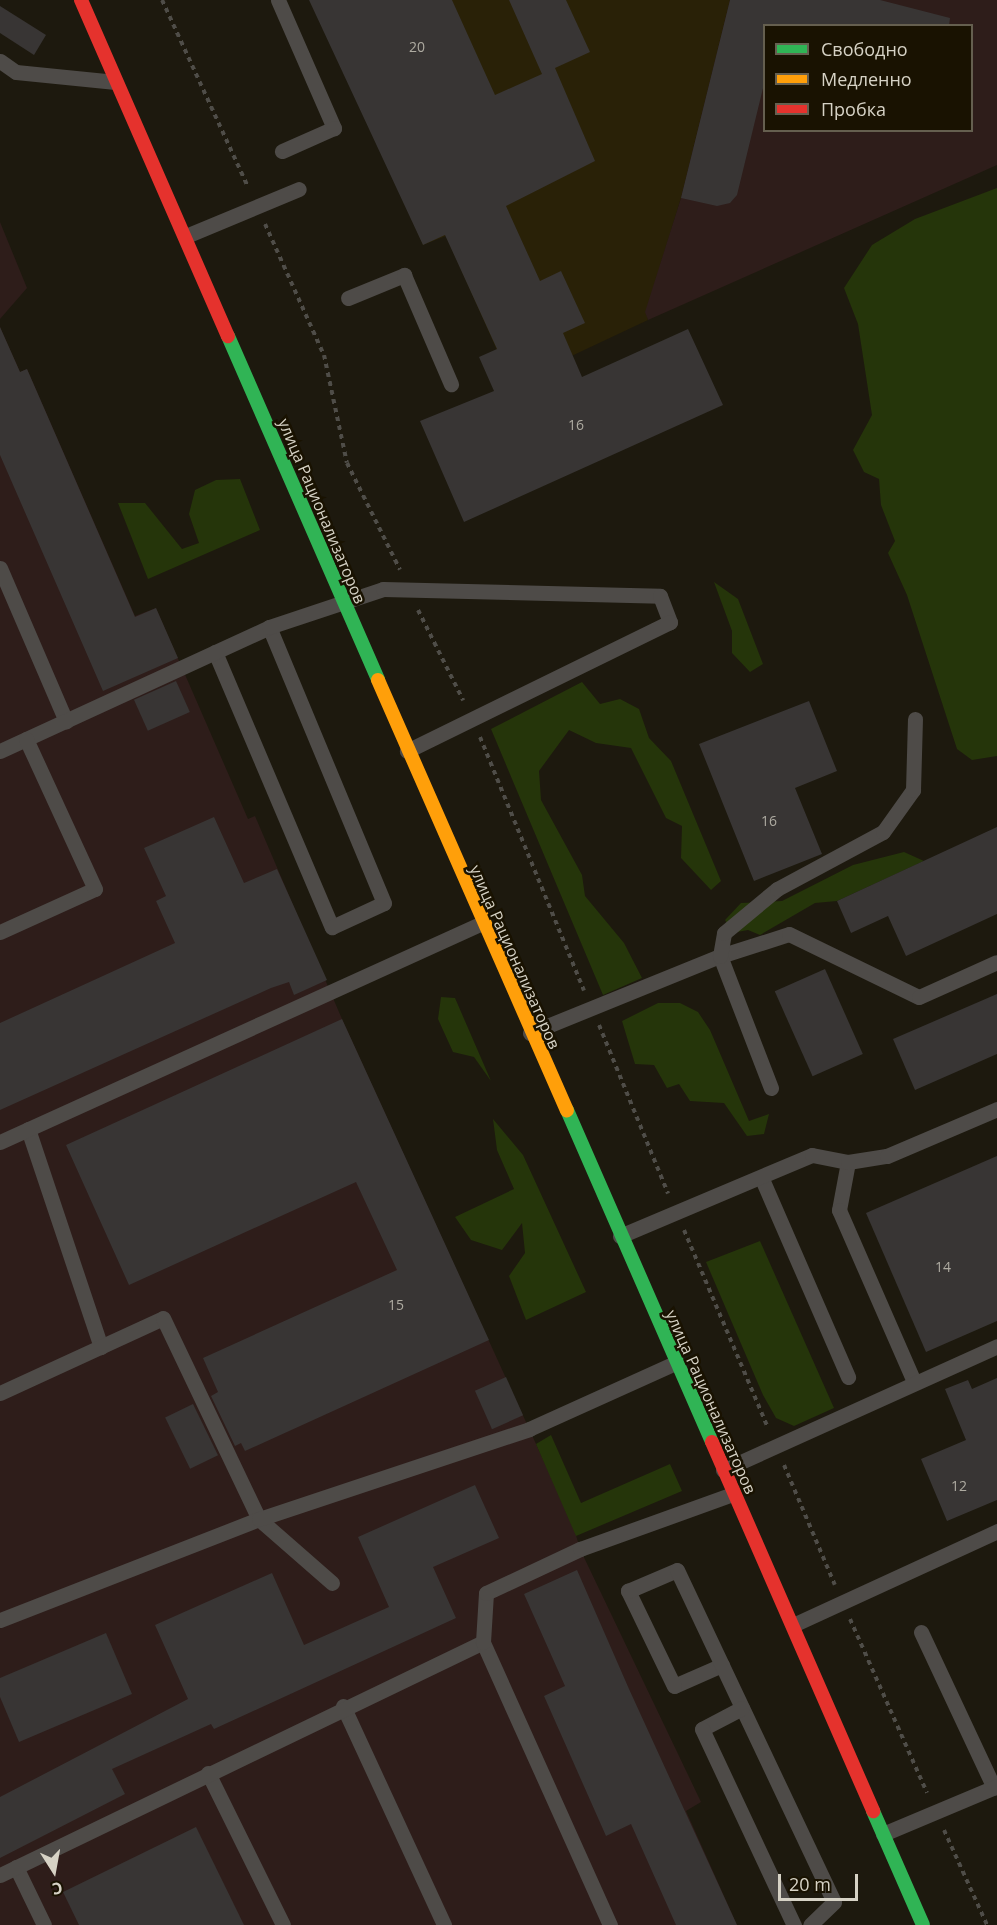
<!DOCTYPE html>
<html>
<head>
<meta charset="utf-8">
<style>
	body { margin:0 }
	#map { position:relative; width:997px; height:1925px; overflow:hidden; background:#1d190e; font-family:"Open Sans",sans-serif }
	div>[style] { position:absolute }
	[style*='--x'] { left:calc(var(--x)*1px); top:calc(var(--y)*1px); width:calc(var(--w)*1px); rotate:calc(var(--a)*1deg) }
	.built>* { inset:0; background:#292107 }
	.industrial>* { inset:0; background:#2e1d1a }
	.green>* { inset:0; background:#25350a }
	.building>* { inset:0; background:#383534; transform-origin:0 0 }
	.path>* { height:4px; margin-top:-2px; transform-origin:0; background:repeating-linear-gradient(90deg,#4f4d48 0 4.5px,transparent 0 9px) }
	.lane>* { height:15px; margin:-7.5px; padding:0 7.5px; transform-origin:7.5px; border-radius:7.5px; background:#4e4b48 }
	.fast>* { height:14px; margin:-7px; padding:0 7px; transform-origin:7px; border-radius:7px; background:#30b455 }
	.slow>* { height:14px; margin:-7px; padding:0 7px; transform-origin:7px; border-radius:7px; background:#ff9f0a }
	.jam>* { height:14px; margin:-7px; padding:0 7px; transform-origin:7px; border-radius:7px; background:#e5322d }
	span { translate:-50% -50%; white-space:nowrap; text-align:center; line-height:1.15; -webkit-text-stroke:5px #191201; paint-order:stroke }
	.number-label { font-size:14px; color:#aeaba1 }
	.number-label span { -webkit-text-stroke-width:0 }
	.street-label { font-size:16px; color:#d6d2c5 }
	.legend { position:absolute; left:763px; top:24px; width:210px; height:108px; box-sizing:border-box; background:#191201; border:2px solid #655f4f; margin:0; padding:8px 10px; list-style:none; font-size:18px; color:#d6d2c5 }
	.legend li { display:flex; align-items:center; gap:12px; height:30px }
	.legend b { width:30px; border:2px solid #655f4f }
	.north { position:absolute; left:24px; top:1841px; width:60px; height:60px; -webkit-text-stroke:4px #191201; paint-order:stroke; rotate:169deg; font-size:16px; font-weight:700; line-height:24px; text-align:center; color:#d6d2c5 }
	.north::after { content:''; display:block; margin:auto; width:21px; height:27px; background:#d6d2c5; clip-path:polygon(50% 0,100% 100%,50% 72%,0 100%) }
	.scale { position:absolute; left:778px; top:1874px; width:80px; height:27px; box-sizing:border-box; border:3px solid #d6d2c5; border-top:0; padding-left:8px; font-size:18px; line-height:21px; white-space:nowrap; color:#d6d2c5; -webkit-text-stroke:4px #191201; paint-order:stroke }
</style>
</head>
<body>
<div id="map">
	<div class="built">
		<div style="clip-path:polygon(340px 0,730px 0,681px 198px,646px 312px,648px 320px,512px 384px,446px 236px,423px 245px,379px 146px)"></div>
	</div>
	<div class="industrial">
		<div style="clip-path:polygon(evenodd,730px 0,997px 0,997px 165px,648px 320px,645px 312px,681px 198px,730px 0,764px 26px,972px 26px,972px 130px,764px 130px,764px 26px)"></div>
		<div style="clip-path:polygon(0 222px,27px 288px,0 319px)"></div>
		<div style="clip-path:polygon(0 327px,20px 372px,27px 369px,135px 616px,156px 608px,248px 819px,255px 816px,342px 1019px,573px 1525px,580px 1549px,701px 1802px,686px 1811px,737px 1925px,0 1925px)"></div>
	</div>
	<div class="green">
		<div style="clip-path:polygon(997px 188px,997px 756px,972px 760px,957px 749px,907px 595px,888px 553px,895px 541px,881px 505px,879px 479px,864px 472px,853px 450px,872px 415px,858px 324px,844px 288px,872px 245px,915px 219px)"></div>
		<div style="clip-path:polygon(240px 479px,260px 530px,148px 579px,118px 503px,145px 503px,182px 549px,199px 543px,189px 514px,195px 490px,216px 480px)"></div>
		<div style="clip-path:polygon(714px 582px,738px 599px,763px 664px,750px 672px,732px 653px,732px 631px)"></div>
		<div style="clip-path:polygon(582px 682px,600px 704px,620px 699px,639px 709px,649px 738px,671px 761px,721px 881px,711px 890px,681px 858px,682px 826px,666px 818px,631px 748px,596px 743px,569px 730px,539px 771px,541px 800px,582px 875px,585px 896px,624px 943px,642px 978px,603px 995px,491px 729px)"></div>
		<div style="clip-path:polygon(904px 852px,924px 861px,837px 901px,815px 903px,760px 935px,748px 930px,732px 933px,725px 920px,741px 903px,782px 901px,853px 865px)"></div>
		<div style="clip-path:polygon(441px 997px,455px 998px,491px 1081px,474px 1057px,453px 1052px,438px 1019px)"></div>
		<div style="clip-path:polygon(658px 1003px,680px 1003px,698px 1012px,710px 1030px,749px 1121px,769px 1114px,764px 1134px,747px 1136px,724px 1103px,690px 1101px,679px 1084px,667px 1088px,654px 1065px,635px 1064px,622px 1021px)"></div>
		<div style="clip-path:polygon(493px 1119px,523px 1155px,586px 1292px,526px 1320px,509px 1276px,525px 1253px,522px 1223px,502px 1250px,471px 1240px,455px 1217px,514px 1189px,497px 1150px)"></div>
		<div style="clip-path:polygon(760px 1241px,834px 1408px,794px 1426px,776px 1418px,763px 1395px,706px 1262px)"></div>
		<div style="clip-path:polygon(551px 1435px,581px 1503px,670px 1464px,682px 1491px,576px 1536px,536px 1444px)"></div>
	</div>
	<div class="building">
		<div style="clip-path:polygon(309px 0,452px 0,495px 95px,542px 74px,509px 0,566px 0,590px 52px,555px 68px,595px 161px,506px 206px,540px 281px,561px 271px,585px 323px,563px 333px,582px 377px,688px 329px,723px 405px,464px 522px,420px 421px,494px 391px,479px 357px,497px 349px,445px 235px,423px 245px)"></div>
		<div style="clip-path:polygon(730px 0,880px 0,950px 18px,949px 26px,765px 26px,765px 80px,737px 195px,730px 203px,717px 206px,681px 198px)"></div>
		<div style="clip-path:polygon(0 6px,46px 35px,34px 55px,0 33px)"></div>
		<div style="clip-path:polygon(0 327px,20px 372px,27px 369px,135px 617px,156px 608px,178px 658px,103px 691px,0 455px)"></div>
		<div style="left:176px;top:681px;width:34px;height:46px;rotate:66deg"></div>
		<div style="clip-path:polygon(809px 701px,837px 771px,795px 788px,822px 854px,754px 881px,699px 744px)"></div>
		<div style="clip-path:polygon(214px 817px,244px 883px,277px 869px,327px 980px,294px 995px,289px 982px,271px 988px,0 1110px,0 1023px,175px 943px,156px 901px,166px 896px,144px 848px)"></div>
		<div style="clip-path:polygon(997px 827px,997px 914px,906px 956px,888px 916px,851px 933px,837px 901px)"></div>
		<div style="left:825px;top:969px;width:93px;height:55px;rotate:66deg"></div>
		<div style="clip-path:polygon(997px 994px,997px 1054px,915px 1090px,893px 1039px)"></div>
		<div style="clip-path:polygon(342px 1019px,489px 1340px,245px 1451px,241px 1443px,235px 1446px,211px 1396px,218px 1392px,203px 1358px,397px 1270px,356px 1182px,129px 1285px,66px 1145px)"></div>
		<div style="clip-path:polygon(997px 1156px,997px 1321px,926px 1352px,866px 1213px)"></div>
		<div style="left:506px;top:1377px;width:42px;height:34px;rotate:66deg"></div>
		<div style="clip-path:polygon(997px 1378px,997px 1500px,947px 1521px,921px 1459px,966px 1440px,945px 1389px,968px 1380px,972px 1389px)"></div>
		<div style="left:193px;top:1404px;width:57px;height:31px;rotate:64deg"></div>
		<div style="clip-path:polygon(475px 1485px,499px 1538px,433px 1567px,456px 1618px,214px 1729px,211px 1724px,112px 1769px,125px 1794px,0 1858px,0 1797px,188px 1699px,155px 1625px,272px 1573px,304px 1645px,389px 1607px,358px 1537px)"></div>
		<div style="clip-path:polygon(577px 1570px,629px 1689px,737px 1925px,676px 1925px,631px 1824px,606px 1836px,544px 1696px,565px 1686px,524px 1594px)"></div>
		<div style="clip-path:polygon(106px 1633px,132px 1694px,19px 1742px,0 1697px,0 1678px)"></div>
		<div style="clip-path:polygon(196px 1827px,244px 1925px,79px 1925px,63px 1892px)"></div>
	</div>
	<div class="path">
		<div style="--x:162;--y:0;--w:206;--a:65.3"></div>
		<div style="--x:265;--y:224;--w:144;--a:65.8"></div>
		<div style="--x:324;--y:355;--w:110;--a:78"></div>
		<div style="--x:347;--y:463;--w:119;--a:63.6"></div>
		<div style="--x:418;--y:610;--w:101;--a:63.4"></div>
		<div style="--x:480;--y:737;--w:274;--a:67.7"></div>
		<div style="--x:599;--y:1025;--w:182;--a:67.7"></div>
		<div style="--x:684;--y:1230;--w:215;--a:67"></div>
		<div style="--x:784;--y:1465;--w:130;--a:67"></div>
		<div style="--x:850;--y:1619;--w:190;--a:66.1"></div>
		<div style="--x:944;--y:1830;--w:104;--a:65.6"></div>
	</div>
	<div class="lane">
		<div style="--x:278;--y:0;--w:140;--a:66.4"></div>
		<div style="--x:334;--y:128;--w:57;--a:156.1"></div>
		<div style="--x:0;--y:61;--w:19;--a:35"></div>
		<div style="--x:16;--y:72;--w:100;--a:5.7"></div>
		<div style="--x:186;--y:236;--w:122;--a:-22.6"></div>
		<div style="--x:348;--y:298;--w:61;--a:-22.3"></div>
		<div style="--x:404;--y:275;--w:119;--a:66.7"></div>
		<div style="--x:0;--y:568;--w:167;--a:66.7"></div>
		<div style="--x:215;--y:652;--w:299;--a:67"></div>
		<div style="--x:332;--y:927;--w:57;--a:-24.8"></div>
		<div style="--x:384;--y:903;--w:299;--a:-112.6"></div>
		<div style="--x:0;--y:751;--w:296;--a:-24.7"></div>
		<div style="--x:269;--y:627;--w:120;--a:-18.4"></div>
		<div style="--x:383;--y:589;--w:277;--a:1.4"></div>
		<div style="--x:660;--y:596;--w:28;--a:69"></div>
		<div style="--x:670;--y:622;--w:293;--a:153.9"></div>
		<div style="--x:0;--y:932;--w:104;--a:-24.4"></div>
		<div style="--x:95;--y:889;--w:165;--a:-114.7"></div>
		<div style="--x:530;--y:1033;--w:205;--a:-22.1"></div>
		<div style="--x:720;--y:956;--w:72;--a:-17.7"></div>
		<div style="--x:789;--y:934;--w:144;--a:25.9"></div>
		<div style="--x:919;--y:997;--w:85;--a:-24.2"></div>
		<div style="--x:771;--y:1088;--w:142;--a:-111.1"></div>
		<div style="--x:720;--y:956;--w:23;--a:-80"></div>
		<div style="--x:724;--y:933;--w:69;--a:-39.7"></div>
		<div style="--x:777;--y:889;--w:120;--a:-28.3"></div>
		<div style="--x:883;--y:832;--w:52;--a:-54.5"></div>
		<div style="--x:913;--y:790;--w:71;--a:-88.4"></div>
		<div style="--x:28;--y:1129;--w:230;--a:71.5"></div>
		<div style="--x:0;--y:1142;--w:529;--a:-24.43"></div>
		<div style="--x:848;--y:1162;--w:49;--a:100.6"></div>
		<div style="--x:839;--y:1210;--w:188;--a:66.4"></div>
		<div style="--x:762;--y:1179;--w:216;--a:66.5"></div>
		<div style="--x:620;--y:1236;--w:208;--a:-22.9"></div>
		<div style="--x:812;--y:1155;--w:37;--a:11"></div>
		<div style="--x:848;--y:1162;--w:39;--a:-9"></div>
		<div style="--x:887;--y:1156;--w:120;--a:-23.1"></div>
		<div style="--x:0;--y:1393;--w:179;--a:-24.7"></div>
		<div style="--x:163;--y:1318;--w:223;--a:64.5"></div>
		<div style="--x:259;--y:1519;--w:97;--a:41.2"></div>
		<div style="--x:723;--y:1470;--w:301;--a:-24.3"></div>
		<div style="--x:0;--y:1620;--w:278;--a:-21.3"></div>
		<div style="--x:259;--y:1519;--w:285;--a:-18.4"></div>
		<div style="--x:529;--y:1429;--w:160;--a:-24.3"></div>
		<div style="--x:793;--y:1625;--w:225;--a:-24.7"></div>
		<div style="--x:921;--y:1632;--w:172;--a:64.9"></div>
		<div style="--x:722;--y:1665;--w:52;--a:156.4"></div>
		<div style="--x:674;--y:1686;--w:106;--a:-115.8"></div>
		<div style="--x:628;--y:1591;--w:53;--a:-23.2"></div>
		<div style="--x:677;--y:1570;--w:367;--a:64.7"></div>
		<div style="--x:834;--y:1902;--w:33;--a:136"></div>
		<div style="--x:343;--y:1706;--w:241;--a:65.2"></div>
		<div style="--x:742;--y:1708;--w:45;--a:152.3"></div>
		<div style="--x:702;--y:1729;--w:217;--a:64.9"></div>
		<div style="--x:208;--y:1773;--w:169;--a:63.7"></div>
		<div style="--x:883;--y:1834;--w:124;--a:-22.8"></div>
		<div style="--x:16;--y:1867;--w:64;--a:64.2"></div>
		<div style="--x:0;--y:1875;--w:536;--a:-25.75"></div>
		<div style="--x:610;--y:1925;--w:310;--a:-114.2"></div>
		<div style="--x:483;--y:1642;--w:49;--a:-86.5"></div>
		<div style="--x:486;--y:1593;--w:104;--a:-25.1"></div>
		<div style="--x:580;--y:1549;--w:163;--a:-19.8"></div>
	</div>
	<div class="fast">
		<div style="--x:228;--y:336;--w:375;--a:66.4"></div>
		<div style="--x:567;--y:1110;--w:362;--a:66.4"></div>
		<div style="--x:873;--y:1811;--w:124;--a:66.3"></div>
	</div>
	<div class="slow">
		<div style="--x:378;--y:680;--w:470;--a:66.3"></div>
	</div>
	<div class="jam">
		<div style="--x:81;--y:0;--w:367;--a:66.4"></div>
		<div style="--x:712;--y:1442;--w:403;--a:66.4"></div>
	</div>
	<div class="number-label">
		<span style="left:417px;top:47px">20</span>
		<span style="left:576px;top:425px">16</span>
		<span style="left:769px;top:821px">16</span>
		<span style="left:943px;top:1267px">14</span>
		<span style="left:396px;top:1305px">15</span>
		<span style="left:959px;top:1486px">12</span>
	</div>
	<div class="street-label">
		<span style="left:322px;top:511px;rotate:67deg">улица Рационализаторов</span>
		<span style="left:515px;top:957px;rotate:66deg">улица Рационализаторов</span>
		<span style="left:711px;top:1402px;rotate:66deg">улица Рационализаторов</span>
	</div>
	<ul class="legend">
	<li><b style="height:8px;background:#30b455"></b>Свободно</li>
	<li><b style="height:8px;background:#ff9f0a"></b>Медленно</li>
	<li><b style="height:8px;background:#e5322d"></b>Пробка</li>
	</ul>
	<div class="north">С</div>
	<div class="scale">20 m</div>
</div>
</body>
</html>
